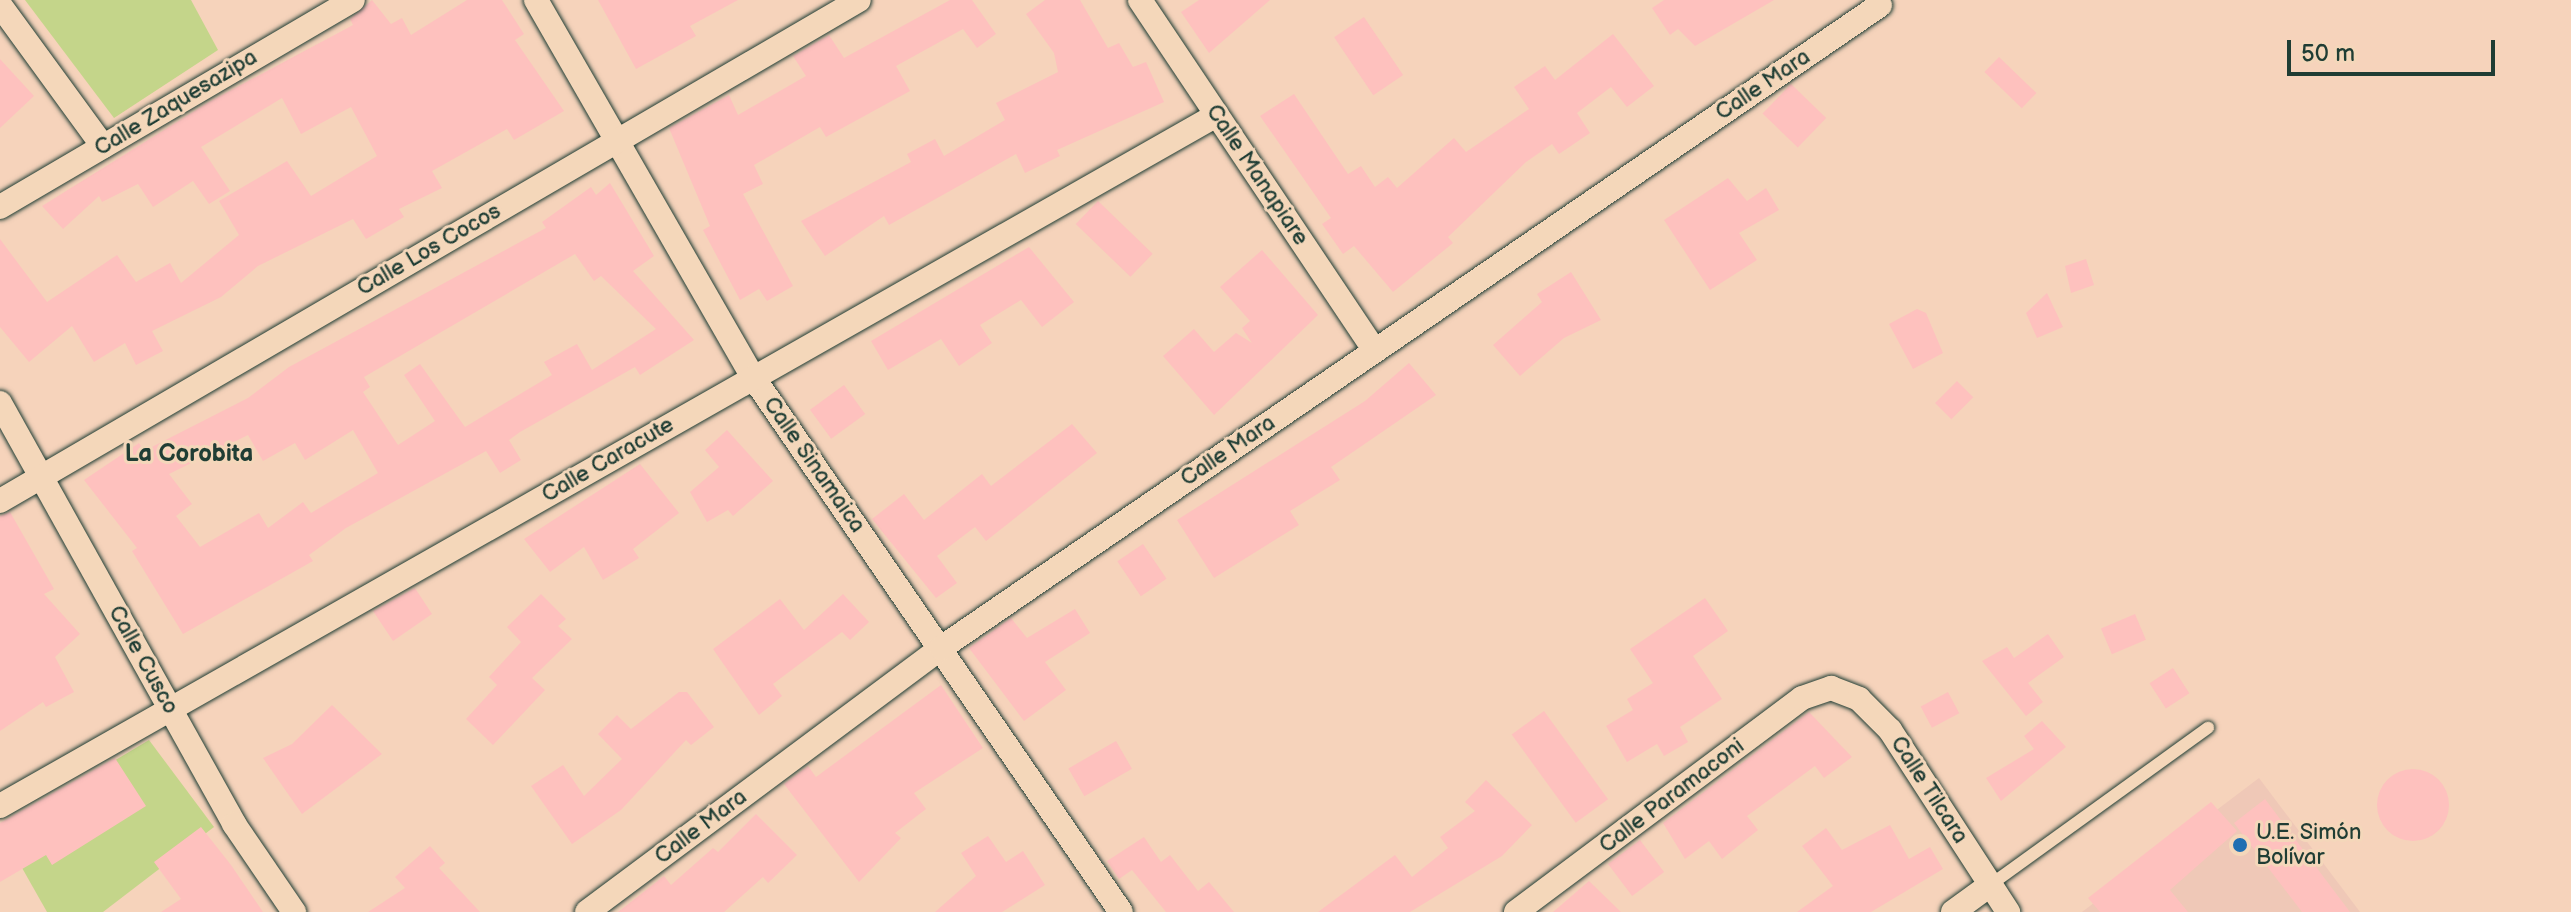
<!DOCTYPE html>
<html>
<head>
<meta charset="utf-8">
<style>
	body { margin:0 }
	#map { position:relative; width:2571px; height:912px; overflow:hidden; background:#f6d3bb; font-family:"Balsamiq Sans",sans-serif }
	div>[style] { position:absolute }
	[style*='--x'] { left:calc(var(--x)*1px); top:calc(var(--y)*1px); width:calc(var(--w)*1px); rotate:calc(var(--a)*1deg) }
	.built>* { inset:0; background:#efc8b7 }
	.green>* { inset:0; background:#c4d58a }
	.building>* { inset:0; background:#fec1be; transform-origin:0 0 }
	.round { border-radius:50% }
	.roads { filter:drop-shadow(0 0 2px #1f3d34) drop-shadow(0 0 2px #1f3d34) }
	.lane>* { height:12px; margin:-6px; padding:0 6px; transform-origin:6px; border-radius:6px; background:#f4d7ba }
	.street>* { height:24px; margin:-12px; padding:0 12px; transform-origin:12px; border-radius:12px; background:#f4d7ba }
	.dots>* { width:22px; height:22px; translate:-50% -50%; box-sizing:border-box; border:4px solid #f4d7ba; border-radius:50% }
	span { translate:-50% -50%; white-space:nowrap; text-align:center; line-height:1.15; -webkit-text-stroke:6px #f4d7ba; paint-order:stroke }
	.street-label { font-size:22px; color:#1f3d34 }
	.poi-label { font-size:22px; color:#1f3d34 }
	.left { translate:0 -50%; text-align:left }
	.neighbourhood-label { font-size:24px; color:#1f3d34; font-weight:700 }
	.scale { position:absolute; left:2287px; top:40px; width:208px; height:36px; box-sizing:border-box; border:4px solid #1f3d34; border-top:0; padding-left:10px; font-size:24px; line-height:28px; white-space:nowrap; color:#1f3d34; -webkit-text-stroke:6px #f4d7ba; paint-order:stroke }
</style>
</head>
<body>
<div id="map">
	<div class="built">
		<div style="clip-path:polygon(2259px 778px,2360px 912px,2082px 912px)"></div>
	</div>
	<div class="green">
		<div style="clip-path:polygon(25px 0,191px 0,218px 50px,114px 118px)"></div>
		<div style="clip-path:polygon(149px 740px,214px 827px,103px 912px,47px 912px,0 829px)"></div>
	</div>
	<div class="building">
		<div style="clip-path:polygon(372px 0,391px 24px,402px 18px,411px 35px,467px 0,502px 0,524px 34px,515px 40px,564px 111px,514px 140px,507px 129px,432px 171px,442px 188px,399px 209px,404px 217px,366px 239px,353px 219px,258px 266px,221px 297px,152px 331px,163px 351px,136px 365px,125px 343px,94px 362px,72px 326px,29px 362px,0 327px,0 239px,47px 302px,117px 255px,136px 282px,170px 263px,181px 283px,239px 235px,219px 201px,287px 161px,311px 196px,377px 156px,351px 107px,301px 134px,282px 98px,201px 147px,230px 191px,209px 204px,193px 181px,153px 207px,138px 184px,102px 202px,99px 196px,63px 229px,42px 206px,209px 102px,353px 25px,350px 19px)"></div>
		<div style="clip-path:polygon(598px 0,738px 0,690px 26px,696px 36px,636px 69px)"></div>
		<div style="clip-path:polygon(950px 0,972px 0,996px 34px,977px 48px,963px 29px,896px 66px,910px 91px,826px 137px,820px 127px,754px 165px,763px 184px,743px 194px,793px 286px,767px 301px,759px 289px,740px 300px,703px 230px,710px 226px,669px 128px,729px 95px,738px 115px,806px 76px,793px 56px,829px 35px,844px 58px)"></div>
		<div style="clip-path:polygon(1045px 0,1080px 0,1108px 48px,1119px 43px,1133px 67px,1146px 62px,1164px 102px,1057px 150px,1060px 156px,1025px 173px,1016px 154px,889px 225px,884px 216px,825px 256px,801px 221px,911px 162px,907px 154px,935px 139px,944px 156px,1005px 120px,996px 103px,1058px 72px,1054px 53px,1026px 14px)"></div>
		<div style="clip-path:polygon(1199px 0,1270px 0,1209px 53px,1181px 12px)"></div>
		<div style="clip-path:polygon(1664px 0,1774px 0,1695px 46px,1678px 29px,1670px 35px,1652px 8px)"></div>
		<div style="left:1364px;top:17px;width:70px;height:36px;rotate:56deg"></div>
		<div style="clip-path:polygon(1613px 34px,1654px 86px,1627px 107px,1611px 87px,1577px 113px,1590px 133px,1559px 154px,1552px 144px,1526px 162px,1448px 237px,1453px 243px,1393px 292px,1354px 246px,1343px 254px,1322px 224px,1331px 218px,1260px 116px,1294px 94px,1348px 174px,1361px 166px,1375px 187px,1388px 177px,1397px 188px,1454px 138px,1466px 152px,1529px 109px,1514px 87px,1545px 66px,1555px 80px)"></div>
		<div style="left:1999px;top:57px;width:52px;height:21px;rotate:44deg"></div>
		<div style="clip-path:polygon(0 59px,34px 96px,0 128px)"></div>
		<div style="left:1791px;top:84px;width:49px;height:41px;rotate:44deg"></div>
		<div style="clip-path:polygon(1728px 178px,1747px 201px,1766px 188px,1779px 210px,1739px 233px,1757px 260px,1710px 290px,1664px 220px)"></div>
		<div style="clip-path:polygon(evenodd,610px 183px,654px 256px,633px 271px,694px 340px,640px 375px,635px 367px,520px 432px,509px 440px,521px 460px,500px 473px,486px 451px,346px 528px,309px 555px,313px 561px,183px 634px,132px 551px,137px 548px,84px 480px,139px 443px,144px 451px,248px 398px,289px 367px,546px 228px,542px 222px,591px 187px,596px 195px,610px 183px,575px 254px,594px 281px,601px 276px,656px 329px,592px 370px,577px 344px,544px 362px,552px 375px,465px 427px,420px 364px,404px 375px,435px 421px,398px 445px,363px 392px,370px 387px,364px 377px,575px 254px,610px 183px,353px 430px,378px 473px,311px 513px,303px 502px,268px 528px,259px 513px,200px 547px,176px 516px,192px 504px,169px 474px,248px 435px,263px 461px,295px 443px,305px 460px,353px 430px)"></div>
		<div style="left:1098px;top:201px;width:76px;height:32px;rotate:44deg"></div>
		<div style="clip-path:polygon(1029px 247px,1074px 302px,1042px 327px,1021px 300px,980px 325px,992px 343px,959px 366px,941px 339px,888px 370px,871px 341px)"></div>
		<div style="clip-path:polygon(1262px 250px,1318px 315px,1214px 415px,1163px 356px,1194px 329px,1214px 352px,1236px 333px,1252px 343px,1242px 328px,1250px 321px,1220px 287px)"></div>
		<div style="clip-path:polygon(2086px 259px,2094px 285px,2071px 293px,2065px 266px)"></div>
		<div style="clip-path:polygon(1571px 272px,1601px 320px,1564px 338px,1520px 376px,1493px 345px,1542px 302px,1537px 294px)"></div>
		<div style="clip-path:polygon(2047px 293px,2063px 327px,2037px 338px,2026px 313px)"></div>
		<div style="clip-path:polygon(1917px 309px,1926px 313px,1943px 353px,1913px 369px,1889px 324px)"></div>
		<div style="clip-path:polygon(1409px 363px,1436px 395px,1331px 467px,1340px 480px,1290px 511px,1299px 525px,1214px 578px,1177px 520px,1365px 401px)"></div>
		<div style="left:1957px;top:381px;width:23px;height:31px;rotate:45deg"></div>
		<div style="left:844px;top:385px;width:36px;height:42px;rotate:54deg"></div>
		<div style="clip-path:polygon(1072px 424px,1097px 453px,986px 541px,975px 527px,937px 556px,957px 583px,936px 598px,872px 519px,904px 494px,924px 520px,982px 474px,991px 486px)"></div>
		<div style="clip-path:polygon(727px 430px,773px 481px,733px 516px,728px 510px,707px 522px,690px 492px,719px 467px,705px 450px)"></div>
		<div style="clip-path:polygon(640px 464px,679px 513px,633px 549px,639px 558px,603px 580px,584px 547px,550px 572px,524px 539px)"></div>
		<div style="clip-path:polygon(10px 512px,54px 589px,44px 594px,80px 634px,55px 657px,74px 692px,46px 707px,43px 702px,0 731px,0 516px)"></div>
		<div style="left:1143px;top:544px;width:42px;height:31px;rotate:56deg"></div>
		<div style="clip-path:polygon(415px 588px,432px 614px,393px 641px,373px 611px)"></div>
		<div style="clip-path:polygon(541px 594px,566px 619px,558px 626px,572px 639px,532px 678px,545px 690px,493px 745px,466px 719px,497px 685px,489px 677px,521px 642px,507px 627px)"></div>
		<div style="clip-path:polygon(843px 594px,869px 622px,850px 640px,842px 632px,773px 684px,782px 696px,759px 715px,713px 649px,780px 599px,804px 630px)"></div>
		<div style="clip-path:polygon(1705px 598px,1728px 631px,1693px 656px,1722px 699px,1680px 727px,1688px 742px,1664px 756px,1657px 744px,1627px 762px,1606px 726px,1633px 710px,1627px 699px,1653px 683px,1630px 649px)"></div>
		<div style="clip-path:polygon(1075px 609px,1090px 633px,1045px 662px,1066px 690px,1024px 721px,969px 648px,1011px 618px,1027px 638px)"></div>
		<div style="left:2135px;top:614px;width:28px;height:37px;rotate:67deg"></div>
		<div style="clip-path:polygon(2048px 634px,2064px 657px,2028px 683px,2043px 702px,2026px 716px,1982px 661px,2007px 647px,2014px 658px)"></div>
		<div style="left:2173px;top:668px;width:30px;height:28px;rotate:57deg"></div>
		<div style="clip-path:polygon(941px 685px,983px 748px,914px 793px,926px 809px,895px 833px,901px 838px,859px 882px,784px 784px,808px 766px,816px 777px)"></div>
		<div style="clip-path:polygon(679px 692px,687px 692px,714px 727px,691px 745px,686px 740px,621px 810px,572px 844px,531px 786px,563px 765px,584px 796px,622px 759px,598px 734px,617px 715px,631px 729px)"></div>
		<div style="left:1948px;top:692px;width:24px;height:31px;rotate:62deg"></div>
		<div style="clip-path:polygon(332px 705px,382px 754px,302px 814px,263px 758px,292px 744px)"></div>
		<div style="left:1544px;top:711px;width:109px;height:40px;rotate:54deg"></div>
		<div style="clip-path:polygon(1809px 712px,1852px 757px,1824px 778px,1815px 766px,1747px 816px,1758px 830px,1722px 859px,1709px 841px,1685px 859px,1663px 823px)"></div>
		<div style="clip-path:polygon(2042px 721px,2066px 747px,2001px 801px,1986px 778px,2034px 749px,2024px 736px)"></div>
		<div style="left:1116px;top:741px;width:32px;height:55px;rotate:60deg"></div>
		<div style="clip-path:polygon(115px 758px,146px 806px,52px 865px,46px 855px,0 882px,0 823px)"></div>
		<div class="round" style="left:2377px;top:769px;width:72px;height:72px"></div>
		<div style="clip-path:polygon(1486px 780px,1532px 825px,1502px 856px,1410px 912px,1318px 912px,1395px 855px,1412px 877px,1448px 848px,1440px 837px,1475px 811px,1465px 802px)"></div>
		<div style="clip-path:polygon(2265px 799px,2350px 912px,2302px 912px,2234px 823px)"></div>
		<div style="clip-path:polygon(2211px 802px,2237px 831px,2170px 890px,2188px 912px,2100px 912px,2088px 898px)"></div>
		<div style="clip-path:polygon(756px 814px,797px 855px,768px 883px,763px 877px,724px 912px,618px 912px,664px 876px,671px 885px,713px 848px,718px 852px)"></div>
		<div style="clip-path:polygon(1890px 825px,1909px 859px,1930px 847px,1943px 869px,1871px 912px,1797px 912px,1833px 886px,1802px 846px,1826px 828px,1842px 850px)"></div>
		<div style="clip-path:polygon(201px 827px,231px 865px,263px 912px,161px 912px,181px 899px,154px 862px)"></div>
		<div style="clip-path:polygon(988px 836px,1006px 862px,1023px 851px,1045px 885px,1002px 912px,935px 912px,976px 876px,961px 853px)"></div>
		<div style="clip-path:polygon(1144px 837px,1161px 862px,1170px 855px,1198px 891px,1209px 882px,1234px 912px,1166px 912px,1132px 870px,1119px 879px,1107px 861px)"></div>
		<div style="left:1640px;top:840px;width:40px;height:40px;rotate:53deg"></div>
		<div style="clip-path:polygon(430px 846px,445px 863px,439px 868px,480px 912px,368px 912px,405px 888px,395px 877px)"></div>
		<div style="clip-path:polygon(1589px 881px,1621px 912px,1553px 912px)"></div>
	</div>
	<div class="roads">
		<div class="lane">
			<div style="--x:1990;--y:885;--w:269;--a:-35.8"></div>
		</div>
		<div class="street">
			<div style="--x:536;--y:0;--w:435;--a:60.1"></div>
			<div style="--x:753;--y:377;--w:649;--a:55.48"></div>
			<div style="--x:1140;--y:0;--w:422;--a:56.2"></div>
			<div style="--x:0;--y:5;--w:175;--a:53.9"></div>
			<div style="--x:0;--y:207;--w:409;--a:-30.4"></div>
			<div style="--x:0;--y:403;--w:482;--a:60.9"></div>
			<div style="--x:234;--y:824;--w:107;--a:55.7"></div>
			<div style="--x:0;--y:501;--w:994;--a:-30.25"></div>
			<div style="--x:0;--y:806;--w:1399;--a:-29.59"></div>
			<div style="--x:587;--y:912;--w:442;--a:-36.7"></div>
			<div style="--x:941;--y:648;--w:1138;--a:-34.4"></div>
			<div style="--x:1516;--y:912;--w:357;--a:-36.8"></div>
			<div style="--x:1802;--y:698;--w:31;--a:-19"></div>
			<div style="--x:1831;--y:688;--w:30;--a:21"></div>
			<div style="--x:1859;--y:699;--w:44;--a:45"></div>
			<div style="--x:1890;--y:730;--w:217;--a:57"></div>
			<div style="--x:1953;--y:912;--w:46;--a:-36.1"></div>
		</div>
	</div>
	<div class="dots">
		<div style="left:2240px;top:845px;background:#1f6fb2"></div>
	</div>
	<div class="street-label">
		<span style="left:1763px;top:85px;rotate:-34deg">Calle Mara</span>
		<span style="left:176px;top:103px;rotate:-31deg">Calle Zaquesazipa</span>
		<span style="left:1257px;top:175px;rotate:56deg">Calle Manapiare</span>
		<span style="left:429px;top:250px;rotate:-30deg">Calle Los Cocos</span>
		<span style="left:1228px;top:451px;rotate:-34deg">Calle Mara</span>
		<span style="left:608px;top:460px;rotate:-30deg">Calle Caracute</span>
		<span style="left:814px;top:465px;rotate:55deg">Calle Sinamaica</span>
		<span style="left:143px;top:660px;rotate:61deg">Calle Cusco</span>
		<span style="left:1929px;top:790px;rotate:57deg">Calle Tilcara</span>
		<span style="left:1672px;top:796px;rotate:-37deg">Calle Paramaconi</span>
		<span style="left:701px;top:827px;rotate:-37deg">Calle Mara</span>
	</div>
	<div class="poi-label">
		<span class="left" style="left:2256px;top:845px">U.E. Simón<br>Bolívar</span>
	</div>
	<div class="neighbourhood-label">
		<span style="left:189px;top:454px">La Corobita</span>
	</div>
	<div class="scale">50 m</div>
</div>
</body>
</html>
